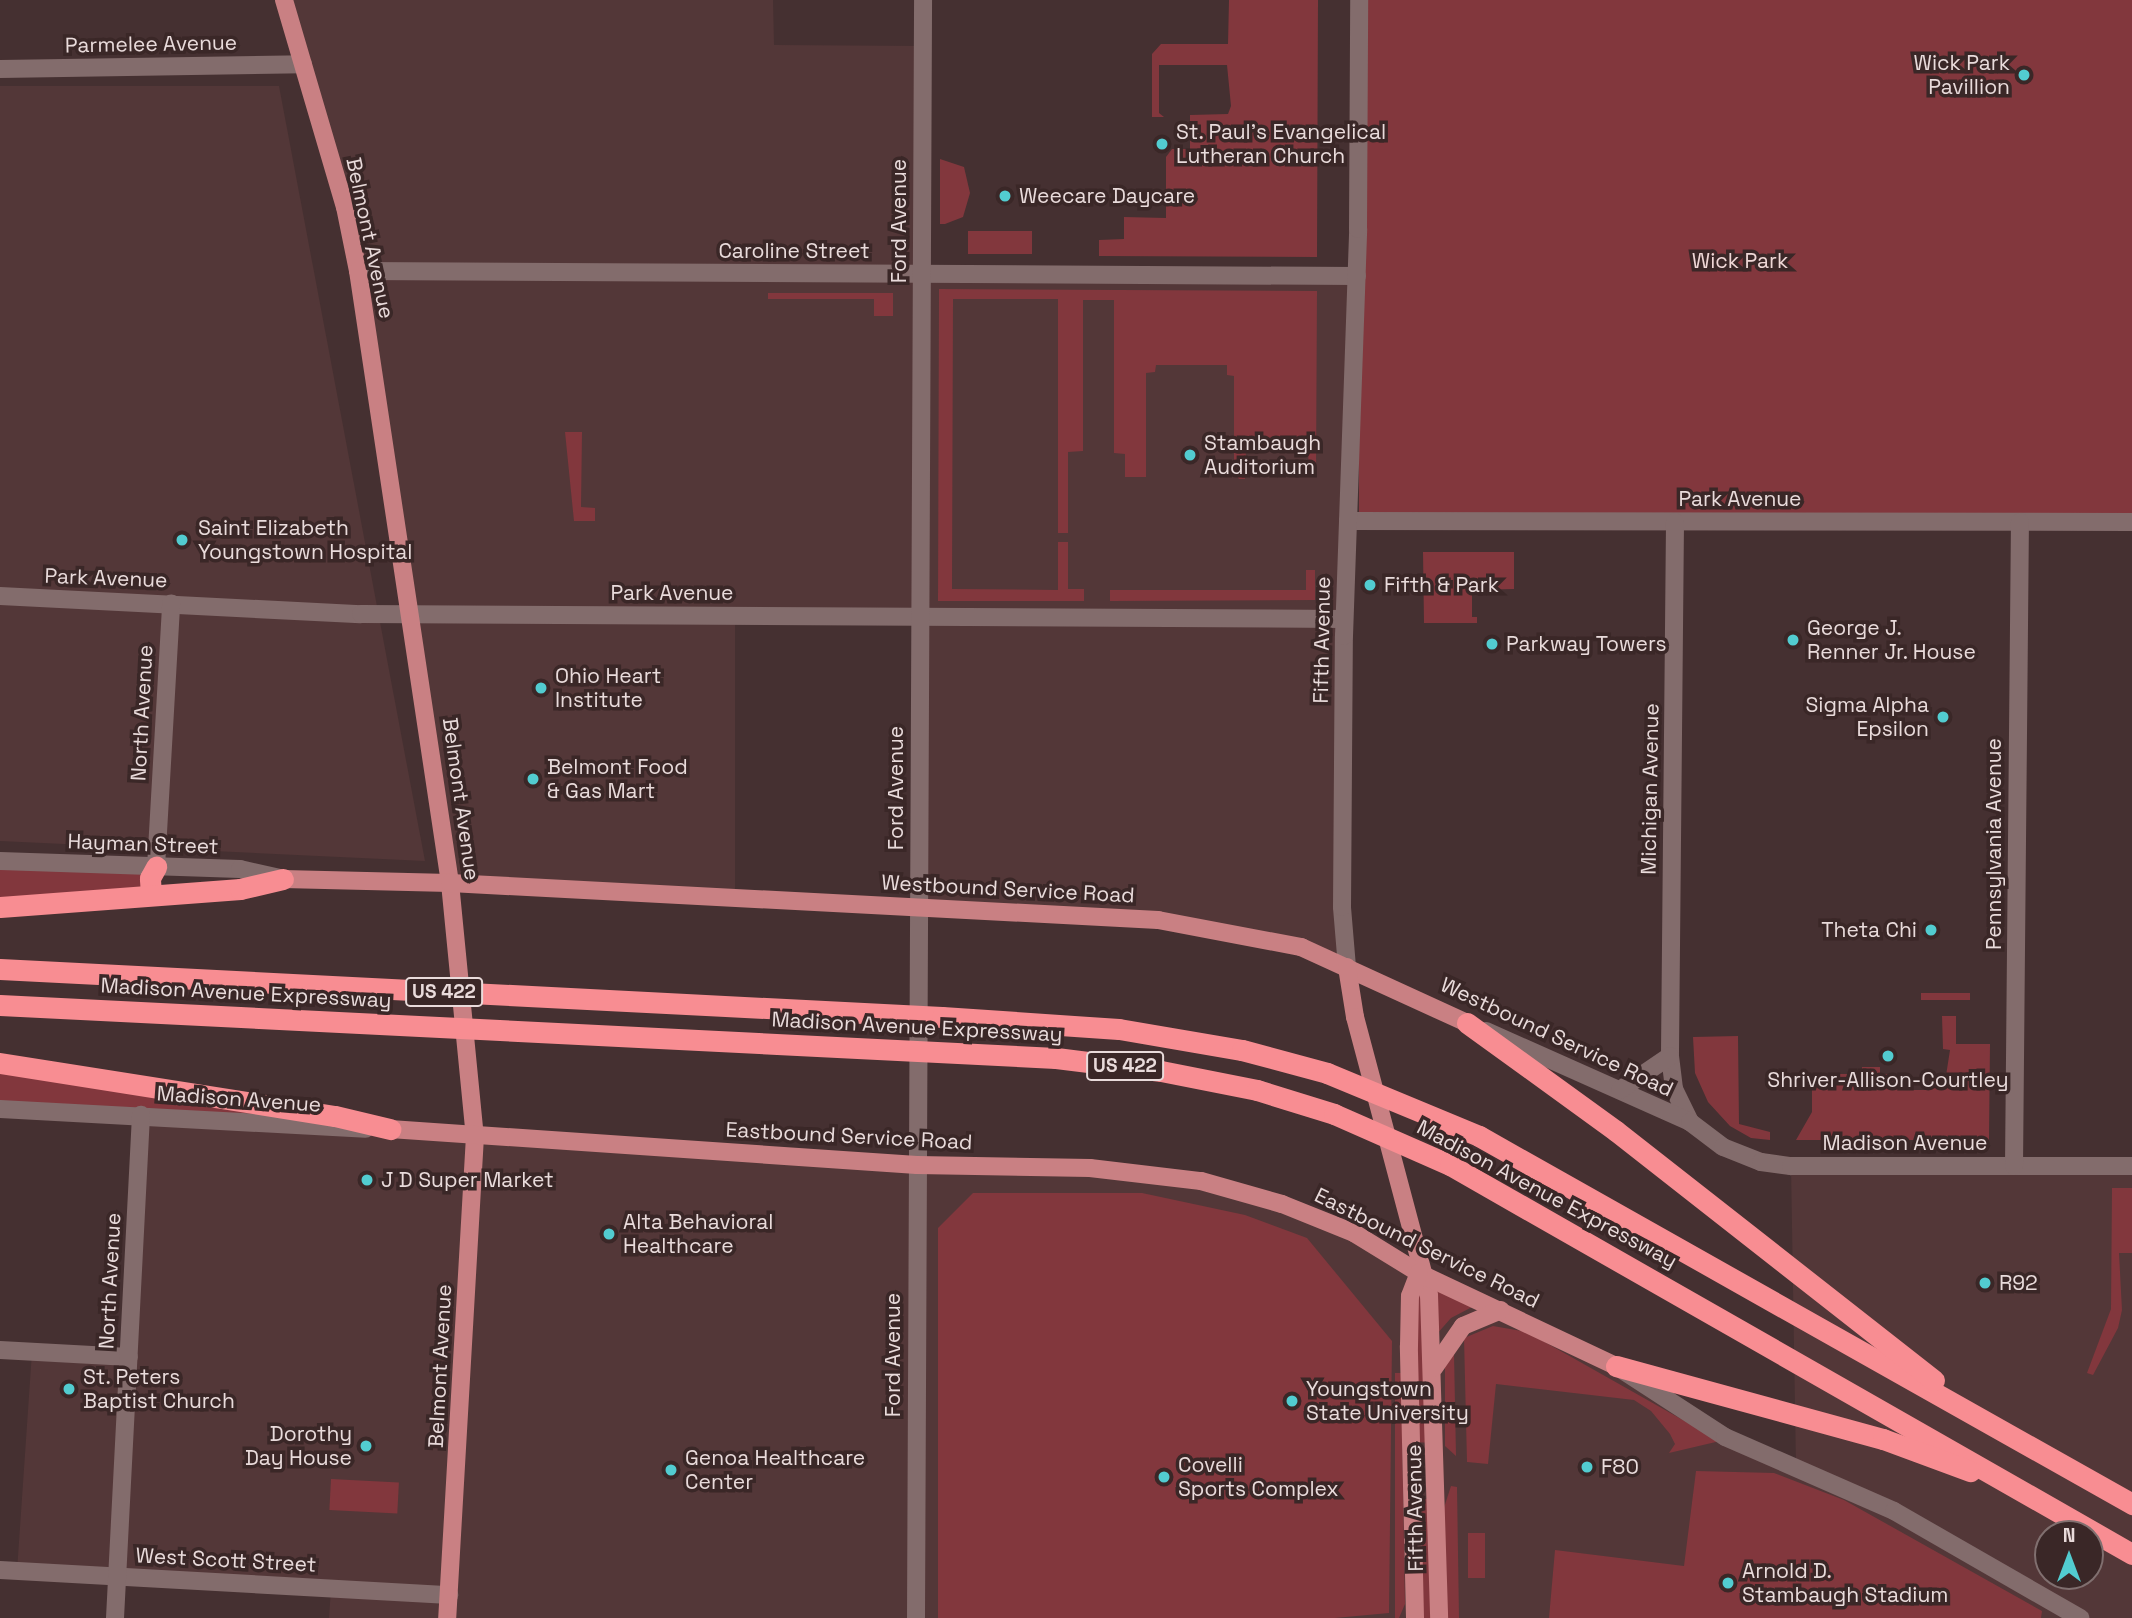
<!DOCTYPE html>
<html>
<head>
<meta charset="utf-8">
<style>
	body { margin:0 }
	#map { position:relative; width:2132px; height:1618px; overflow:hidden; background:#453031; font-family:"Space Grotesk",sans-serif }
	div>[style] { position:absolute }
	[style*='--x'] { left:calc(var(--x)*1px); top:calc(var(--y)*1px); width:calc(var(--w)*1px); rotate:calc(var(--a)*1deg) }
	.built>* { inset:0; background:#533738 }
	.green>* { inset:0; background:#82373d; transform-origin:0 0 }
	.minor>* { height:18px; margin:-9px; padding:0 9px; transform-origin:9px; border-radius:9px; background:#836c6c }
	.major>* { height:18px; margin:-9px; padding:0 9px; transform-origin:9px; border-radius:9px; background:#c98083 }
	.highway>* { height:21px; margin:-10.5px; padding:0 10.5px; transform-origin:10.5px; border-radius:10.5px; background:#f88d92 }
	.dots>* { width:19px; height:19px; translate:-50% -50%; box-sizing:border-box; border:4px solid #3a2727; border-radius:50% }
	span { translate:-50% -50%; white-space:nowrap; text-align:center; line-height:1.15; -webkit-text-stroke:7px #3a2727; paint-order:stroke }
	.shield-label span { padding:2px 5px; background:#3a2727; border:2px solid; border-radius:5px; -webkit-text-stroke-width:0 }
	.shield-label { font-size:19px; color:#e9dbdb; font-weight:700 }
	.street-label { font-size:21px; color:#e9dbdb }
	.poi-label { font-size:21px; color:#e9dbdb }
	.right { translate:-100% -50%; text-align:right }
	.left { translate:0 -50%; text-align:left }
	.park-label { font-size:21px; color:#efd7d6 }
	.north { position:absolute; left:2034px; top:1520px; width:70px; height:70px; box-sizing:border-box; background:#3a2727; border:2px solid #806f6f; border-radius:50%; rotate:0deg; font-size:19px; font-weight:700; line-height:28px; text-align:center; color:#e9dbdb }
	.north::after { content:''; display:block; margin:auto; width:24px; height:32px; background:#52ccd0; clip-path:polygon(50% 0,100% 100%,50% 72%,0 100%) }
</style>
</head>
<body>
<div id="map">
	<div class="built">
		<div style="clip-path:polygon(284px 0,773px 0,774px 45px,923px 46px,922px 275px,1357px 276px,1347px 967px,1203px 926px,919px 906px,919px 619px,735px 617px,735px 897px,450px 883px,358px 271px)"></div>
		<div style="clip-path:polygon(0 86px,279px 86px,425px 861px,0 841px)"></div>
		<div style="clip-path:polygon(evenodd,141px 1115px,1090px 1168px,1282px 1204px,1796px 1467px,1791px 1166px,2132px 1166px,2132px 1618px,329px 1618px,331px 1589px,17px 1571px,32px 1352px,128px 1357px,141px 1115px,2048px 1534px,2090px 1534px,2090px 1576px,2048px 1576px,2048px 1534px)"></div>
	</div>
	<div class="green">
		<div style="clip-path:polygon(1229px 0,1318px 0,1317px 257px,1099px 256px,1099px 240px,1124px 239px,1124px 217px,1166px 218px,1166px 157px,1172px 149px,1190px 149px,1190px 115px,1228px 114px,1231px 106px,1227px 65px,1159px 65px,1159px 113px,1164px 117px,1152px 117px,1152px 54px,1161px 44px,1228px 44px)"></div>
		<div style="left:1359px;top:0;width:773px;height:521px"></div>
		<div style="clip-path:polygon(940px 159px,964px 167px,970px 193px,963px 217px,945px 224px,940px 224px)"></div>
		<div style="left:968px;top:231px;width:64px;height:23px"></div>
		<div style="clip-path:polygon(939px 289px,1317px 291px,1316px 473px,1309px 473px,1308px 450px,1246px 450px,1245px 479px,1239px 479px,1234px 472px,1234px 376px,1227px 375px,1227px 365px,1156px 365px,1155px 372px,1146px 373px,1146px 477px,1125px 477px,1125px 454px,1114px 453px,1114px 300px,1083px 300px,1083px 451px,1068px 452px,1068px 533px,1058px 533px,1058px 299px,953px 299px,952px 589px,1058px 590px,1058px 542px,1068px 542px,1068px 589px,1084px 589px,1084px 601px,938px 601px)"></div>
		<div style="clip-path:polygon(768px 293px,893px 293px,893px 316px,874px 316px,874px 299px,768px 299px)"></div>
		<div style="clip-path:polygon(565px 432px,582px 432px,581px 507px,595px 508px,595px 521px,574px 521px)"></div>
		<div style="clip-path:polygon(1423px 552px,1514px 552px,1514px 589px,1472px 590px,1472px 617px,1477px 617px,1477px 623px,1424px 623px)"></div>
		<div style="clip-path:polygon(1306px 570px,1315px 570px,1315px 600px,1110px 601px,1110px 590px,1306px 590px)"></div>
		<div style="clip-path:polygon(0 861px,156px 867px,151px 894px,0 907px)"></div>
		<div style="left:1921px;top:993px;width:49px;height:7px"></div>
		<div style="clip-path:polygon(1942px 1016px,1956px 1016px,1956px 1044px,1990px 1044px,1989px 1140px,1796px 1140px,1812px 1112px,1812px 1081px,1825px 1074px,1862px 1074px,1862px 1067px,1880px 1067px,1880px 1074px,1894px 1074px,1894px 1083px,1908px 1083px,1909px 1090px,1930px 1090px,1930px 1082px,1945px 1082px,1950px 1050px,1943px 1049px)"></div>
		<div style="clip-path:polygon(1738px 1036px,1739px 1124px,1770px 1132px,1770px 1140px,1751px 1138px,1730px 1126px,1708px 1102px,1695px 1073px,1693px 1037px)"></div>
		<div style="clip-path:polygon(0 1063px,390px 1129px,0 1109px)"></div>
		<div style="clip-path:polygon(2112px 1188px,2132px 1188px,2132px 1253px,2119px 1253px,2122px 1310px,2118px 1328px,2093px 1375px,2087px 1373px,2111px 1309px)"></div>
		<div style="clip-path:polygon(973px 1193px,1142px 1193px,1245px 1215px,1307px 1238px,1392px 1341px,1389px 1613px,1335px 1618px,938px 1618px,938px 1228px)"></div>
		<div style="clip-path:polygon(1436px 1286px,1474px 1306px,1451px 1318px,1436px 1335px)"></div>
		<div style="clip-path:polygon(1429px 1295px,1436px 1443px,1411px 1442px,1410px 1296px)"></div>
		<div style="clip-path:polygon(1493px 1326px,1527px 1332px,1720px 1441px,1669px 1453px,1675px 1444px,1670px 1434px,1651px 1411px,1634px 1400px,1496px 1384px,1488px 1464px,1467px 1462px,1464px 1338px)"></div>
		<div style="clip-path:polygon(1454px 1353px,1456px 1456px,1445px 1446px,1445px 1366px)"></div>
		<div style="clip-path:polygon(1395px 1373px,1401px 1373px,1405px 1604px,1399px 1618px,1395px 1618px)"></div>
		<div style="clip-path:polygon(1696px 1471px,1774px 1473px,1844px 1500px,2042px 1611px,2041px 1618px,1549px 1618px,1555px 1550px,1684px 1566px)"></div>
		<div style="left:331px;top:1479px;width:68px;height:31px;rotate:3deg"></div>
		<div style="clip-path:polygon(1451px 1486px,1457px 1487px,1459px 1618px,1442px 1618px,1440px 1520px)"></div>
		<div style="left:1412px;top:1499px;width:25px;height:119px"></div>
		<div style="left:1468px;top:1533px;width:17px;height:45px"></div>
	</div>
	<div class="minor">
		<div style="--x:0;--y:69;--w:303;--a:-0.9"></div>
		<div style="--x:358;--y:271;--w:999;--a:0.29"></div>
		<div style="--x:1348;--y:521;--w:784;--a:0.07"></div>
		<div style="--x:1675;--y:522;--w:534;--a:90.54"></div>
		<div style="--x:1670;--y:1056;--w:33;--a:83"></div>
		<div style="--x:1674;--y:1089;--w:37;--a:64"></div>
		<div style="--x:0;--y:596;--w:361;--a:2.9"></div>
		<div style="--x:361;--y:614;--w:983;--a:0.29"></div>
		<div style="--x:0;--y:861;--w:240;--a:1.9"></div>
		<div style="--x:240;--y:869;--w:41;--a:12.7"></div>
		<div style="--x:156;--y:867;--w:264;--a:-86.7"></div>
		<div style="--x:1347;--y:967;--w:60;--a:-94.8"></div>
		<div style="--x:1342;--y:907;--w:271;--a:-89.6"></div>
		<div style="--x:1344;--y:636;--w:407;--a:-88"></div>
		<div style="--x:1358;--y:229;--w:229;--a:-89.7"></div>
		<div style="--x:1486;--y:1031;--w:223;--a:24"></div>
		<div style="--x:1690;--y:1122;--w:41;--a:37.1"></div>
		<div style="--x:1723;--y:1147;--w:41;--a:21.5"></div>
		<div style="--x:1761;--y:1162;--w:30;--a:8"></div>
		<div style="--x:1791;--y:1166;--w:341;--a:0"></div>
		<div style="--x:1620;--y:1090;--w:60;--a:-34.2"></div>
		<div style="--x:0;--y:1109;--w:366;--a:3.1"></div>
		<div style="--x:2014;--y:1166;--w:644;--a:-89.47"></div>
		<div style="--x:0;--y:1350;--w:129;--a:3.1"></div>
		<div style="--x:1622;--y:1370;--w:123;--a:33"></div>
		<div style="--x:1725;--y:1437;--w:184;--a:23.6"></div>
		<div style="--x:1894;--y:1511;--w:215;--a:29.9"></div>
		<div style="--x:0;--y:1570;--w:450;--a:3.2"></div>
		<div style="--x:115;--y:1618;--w:504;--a:-87.04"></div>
		<div style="--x:916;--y:1618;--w:1618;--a:-89.75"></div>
	</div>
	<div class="major">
		<div style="--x:284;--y:0;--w:216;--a:73.6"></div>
		<div style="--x:345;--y:207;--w:65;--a:78.5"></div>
		<div style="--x:358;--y:271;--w:619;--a:81.45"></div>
		<div style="--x:450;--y:883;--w:254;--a:84.4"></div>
		<div style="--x:475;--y:1136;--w:483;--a:93.3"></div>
		<div style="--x:283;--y:879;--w:167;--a:1.4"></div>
		<div style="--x:450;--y:883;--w:709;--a:2.99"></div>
		<div style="--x:1158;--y:920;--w:146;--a:10.7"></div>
		<div style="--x:1301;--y:947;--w:183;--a:24.6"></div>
		<div style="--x:1347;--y:967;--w:51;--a:80.9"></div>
		<div style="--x:1355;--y:1017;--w:288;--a:75.1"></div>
		<div style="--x:1429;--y:1295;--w:323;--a:88.2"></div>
		<div style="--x:390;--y:1129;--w:528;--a:3.91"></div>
		<div style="--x:917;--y:1165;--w:173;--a:1"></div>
		<div style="--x:1090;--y:1168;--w:112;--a:6.7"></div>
		<div style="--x:1201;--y:1181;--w:84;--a:15.9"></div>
		<div style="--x:1282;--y:1204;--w:78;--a:21.9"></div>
		<div style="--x:1354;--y:1233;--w:76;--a:31.6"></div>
		<div style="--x:1419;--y:1273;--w:218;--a:25.3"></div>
		<div style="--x:1434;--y:1368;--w:51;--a:-55.4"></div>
		<div style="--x:1463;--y:1326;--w:41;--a:-22.8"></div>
		<div style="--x:1415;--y:1618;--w:272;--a:-91.3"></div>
		<div style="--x:1409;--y:1346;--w:50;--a:-88.9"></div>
		<div style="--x:1410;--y:1296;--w:25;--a:-69"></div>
	</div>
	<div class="highway">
		<div style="--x:151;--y:894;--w:16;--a:-94"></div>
		<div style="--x:150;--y:878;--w:13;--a:-61"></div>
		<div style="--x:0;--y:907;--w:241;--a:-4.3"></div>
		<div style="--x:240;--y:889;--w:44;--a:-13.1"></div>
		<div style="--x:0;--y:969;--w:943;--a:2.92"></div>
		<div style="--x:942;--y:1017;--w:177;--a:3.9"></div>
		<div style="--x:1119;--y:1029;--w:125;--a:9.7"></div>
		<div style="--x:1242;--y:1050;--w:88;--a:15.1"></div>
		<div style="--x:1327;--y:1073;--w:165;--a:22.5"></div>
		<div style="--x:1479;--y:1136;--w:750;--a:29.4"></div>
		<div style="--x:0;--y:1005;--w:1057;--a:2.87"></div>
		<div style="--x:1056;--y:1058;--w:106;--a:7.1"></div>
		<div style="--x:1161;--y:1071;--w:98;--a:11.2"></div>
		<div style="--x:1257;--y:1090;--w:81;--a:17.3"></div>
		<div style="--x:1334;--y:1114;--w:127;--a:23.7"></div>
		<div style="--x:1450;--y:1165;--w:785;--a:29.7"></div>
		<div style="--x:1467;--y:1023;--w:184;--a:35.9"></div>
		<div style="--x:1616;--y:1131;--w:404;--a:38.1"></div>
		<div style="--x:0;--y:1063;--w:339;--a:9"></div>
		<div style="--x:335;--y:1116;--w:57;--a:13.3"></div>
		<div style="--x:1616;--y:1366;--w:277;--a:15.3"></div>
		<div style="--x:1883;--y:1439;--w:93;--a:20.2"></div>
	</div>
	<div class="dots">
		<div style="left:2024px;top:75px;background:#52ccd0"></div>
		<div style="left:1162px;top:144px;background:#52ccd0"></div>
		<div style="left:1005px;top:196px;background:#52ccd0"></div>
		<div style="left:1190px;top:455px;background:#52ccd0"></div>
		<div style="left:182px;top:540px;background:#52ccd0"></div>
		<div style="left:1370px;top:585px;background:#52ccd0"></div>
		<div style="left:1793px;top:640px;background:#52ccd0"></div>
		<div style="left:1492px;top:644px;background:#52ccd0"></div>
		<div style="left:541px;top:688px;background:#52ccd0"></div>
		<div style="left:1943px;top:717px;background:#52ccd0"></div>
		<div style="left:533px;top:779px;background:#52ccd0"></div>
		<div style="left:1931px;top:930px;background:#52ccd0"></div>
		<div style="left:1888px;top:1056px;background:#52ccd0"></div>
		<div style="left:367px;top:1180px;background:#52ccd0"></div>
		<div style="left:609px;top:1234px;background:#52ccd0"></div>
		<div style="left:1985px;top:1283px;background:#52ccd0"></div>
		<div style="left:69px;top:1389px;background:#52ccd0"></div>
		<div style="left:1292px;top:1401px;background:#52ccd0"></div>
		<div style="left:366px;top:1446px;background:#52ccd0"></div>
		<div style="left:1587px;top:1467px;background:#52ccd0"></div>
		<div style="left:671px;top:1470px;background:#52ccd0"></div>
		<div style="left:1164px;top:1477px;background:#52ccd0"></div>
		<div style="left:1728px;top:1583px;background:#52ccd0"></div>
	</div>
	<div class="shield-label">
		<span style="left:444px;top:992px">US 422</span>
		<span style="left:1125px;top:1066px">US 422</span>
	</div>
	<div class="street-label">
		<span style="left:151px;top:44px;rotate:-1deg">Parmelee Avenue</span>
		<span style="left:899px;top:221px;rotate:-90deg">Ford Avenue</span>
		<span style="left:370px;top:238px;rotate:78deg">Belmont Avenue</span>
		<span style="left:794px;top:251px">Caroline Street</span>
		<span style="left:1740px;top:499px">Park Avenue</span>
		<span style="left:106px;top:578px;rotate:2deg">Park Avenue</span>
		<span style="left:672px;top:593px">Park Avenue</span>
		<span style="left:1322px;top:640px;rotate:-89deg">Fifth Avenue</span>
		<span style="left:142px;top:713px;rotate:-87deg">North Avenue</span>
		<span style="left:896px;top:788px;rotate:-90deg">Ford Avenue</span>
		<span style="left:1650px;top:789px;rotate:-89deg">Michigan Avenue</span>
		<span style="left:461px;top:799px;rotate:82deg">Belmont Avenue</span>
		<span style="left:143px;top:844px;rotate:2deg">Hayman Street</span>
		<span style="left:1994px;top:844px;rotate:-90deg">Pennsylvania Avenue</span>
		<span style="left:1008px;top:889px;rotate:3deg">Westbound Service Road</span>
		<span style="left:246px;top:993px;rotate:3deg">Madison Avenue Expressway</span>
		<span style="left:917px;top:1027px;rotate:3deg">Madison Avenue Expressway</span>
		<span style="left:1557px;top:1037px;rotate:25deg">Westbound Service Road</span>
		<span style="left:239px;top:1099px;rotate:4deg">Madison Avenue</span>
		<span style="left:849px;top:1136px;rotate:3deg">Eastbound Service Road</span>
		<span style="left:1905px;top:1143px">Madison Avenue</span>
		<span style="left:1547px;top:1194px;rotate:28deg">Madison Avenue Expressway</span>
		<span style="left:1427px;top:1248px;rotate:26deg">Eastbound Service Road</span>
		<span style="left:110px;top:1281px;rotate:-87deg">North Avenue</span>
		<span style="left:893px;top:1355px;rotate:-90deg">Ford Avenue</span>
		<span style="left:440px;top:1366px;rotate:-87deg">Belmont Avenue</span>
		<span style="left:1415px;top:1508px;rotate:-91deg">Fifth Avenue</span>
		<span style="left:226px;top:1560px;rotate:3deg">West Scott Street</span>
	</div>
	<div class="poi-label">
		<span class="right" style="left:2010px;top:75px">Wick Park<br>Pavillion</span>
		<span class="left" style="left:1176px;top:144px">St. Paul's Evangelical<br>Lutheran Church</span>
		<span class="left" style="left:1019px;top:196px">Weecare Daycare</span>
		<span class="left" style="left:1204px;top:455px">Stambaugh<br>Auditorium</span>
		<span class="left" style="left:198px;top:540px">Saint Elizabeth<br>Youngstown Hospital</span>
		<span class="left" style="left:1384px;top:585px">Fifth &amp; Park</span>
		<span class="left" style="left:1807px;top:640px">George J.<br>Renner Jr. House</span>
		<span class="left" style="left:1506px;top:644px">Parkway Towers</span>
		<span class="left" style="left:555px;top:688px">Ohio Heart<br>Institute</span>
		<span class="right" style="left:1929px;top:717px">Sigma Alpha<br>Epsilon</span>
		<span class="left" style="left:547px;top:779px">Belmont Food<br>&amp; Gas Mart</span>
		<span class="right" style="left:1917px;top:930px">Theta Chi</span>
		<span style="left:1888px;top:1080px">Shriver-Allison-Courtley</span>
		<span class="left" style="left:381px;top:1180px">J D Super Market</span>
		<span class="left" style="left:623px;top:1234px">Alta Behavioral<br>Healthcare</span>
		<span class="left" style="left:1999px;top:1283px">R92</span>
		<span class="left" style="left:83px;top:1389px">St. Peters<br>Baptist Church</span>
		<span class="left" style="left:1306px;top:1401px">Youngstown<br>State University</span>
		<span class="right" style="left:352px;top:1446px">Dorothy<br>Day House</span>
		<span class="left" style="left:685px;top:1470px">Genoa Healthcare<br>Center</span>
		<span class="left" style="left:1178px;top:1477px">Covelli<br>Sports Complex</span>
		<span class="left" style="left:1601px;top:1467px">F80</span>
		<span class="left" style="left:1742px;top:1583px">Arnold D.<br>Stambaugh Stadium</span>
	</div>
	<div class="park-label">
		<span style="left:1740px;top:261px">Wick Park</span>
	</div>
	<div class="north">N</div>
</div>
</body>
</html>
